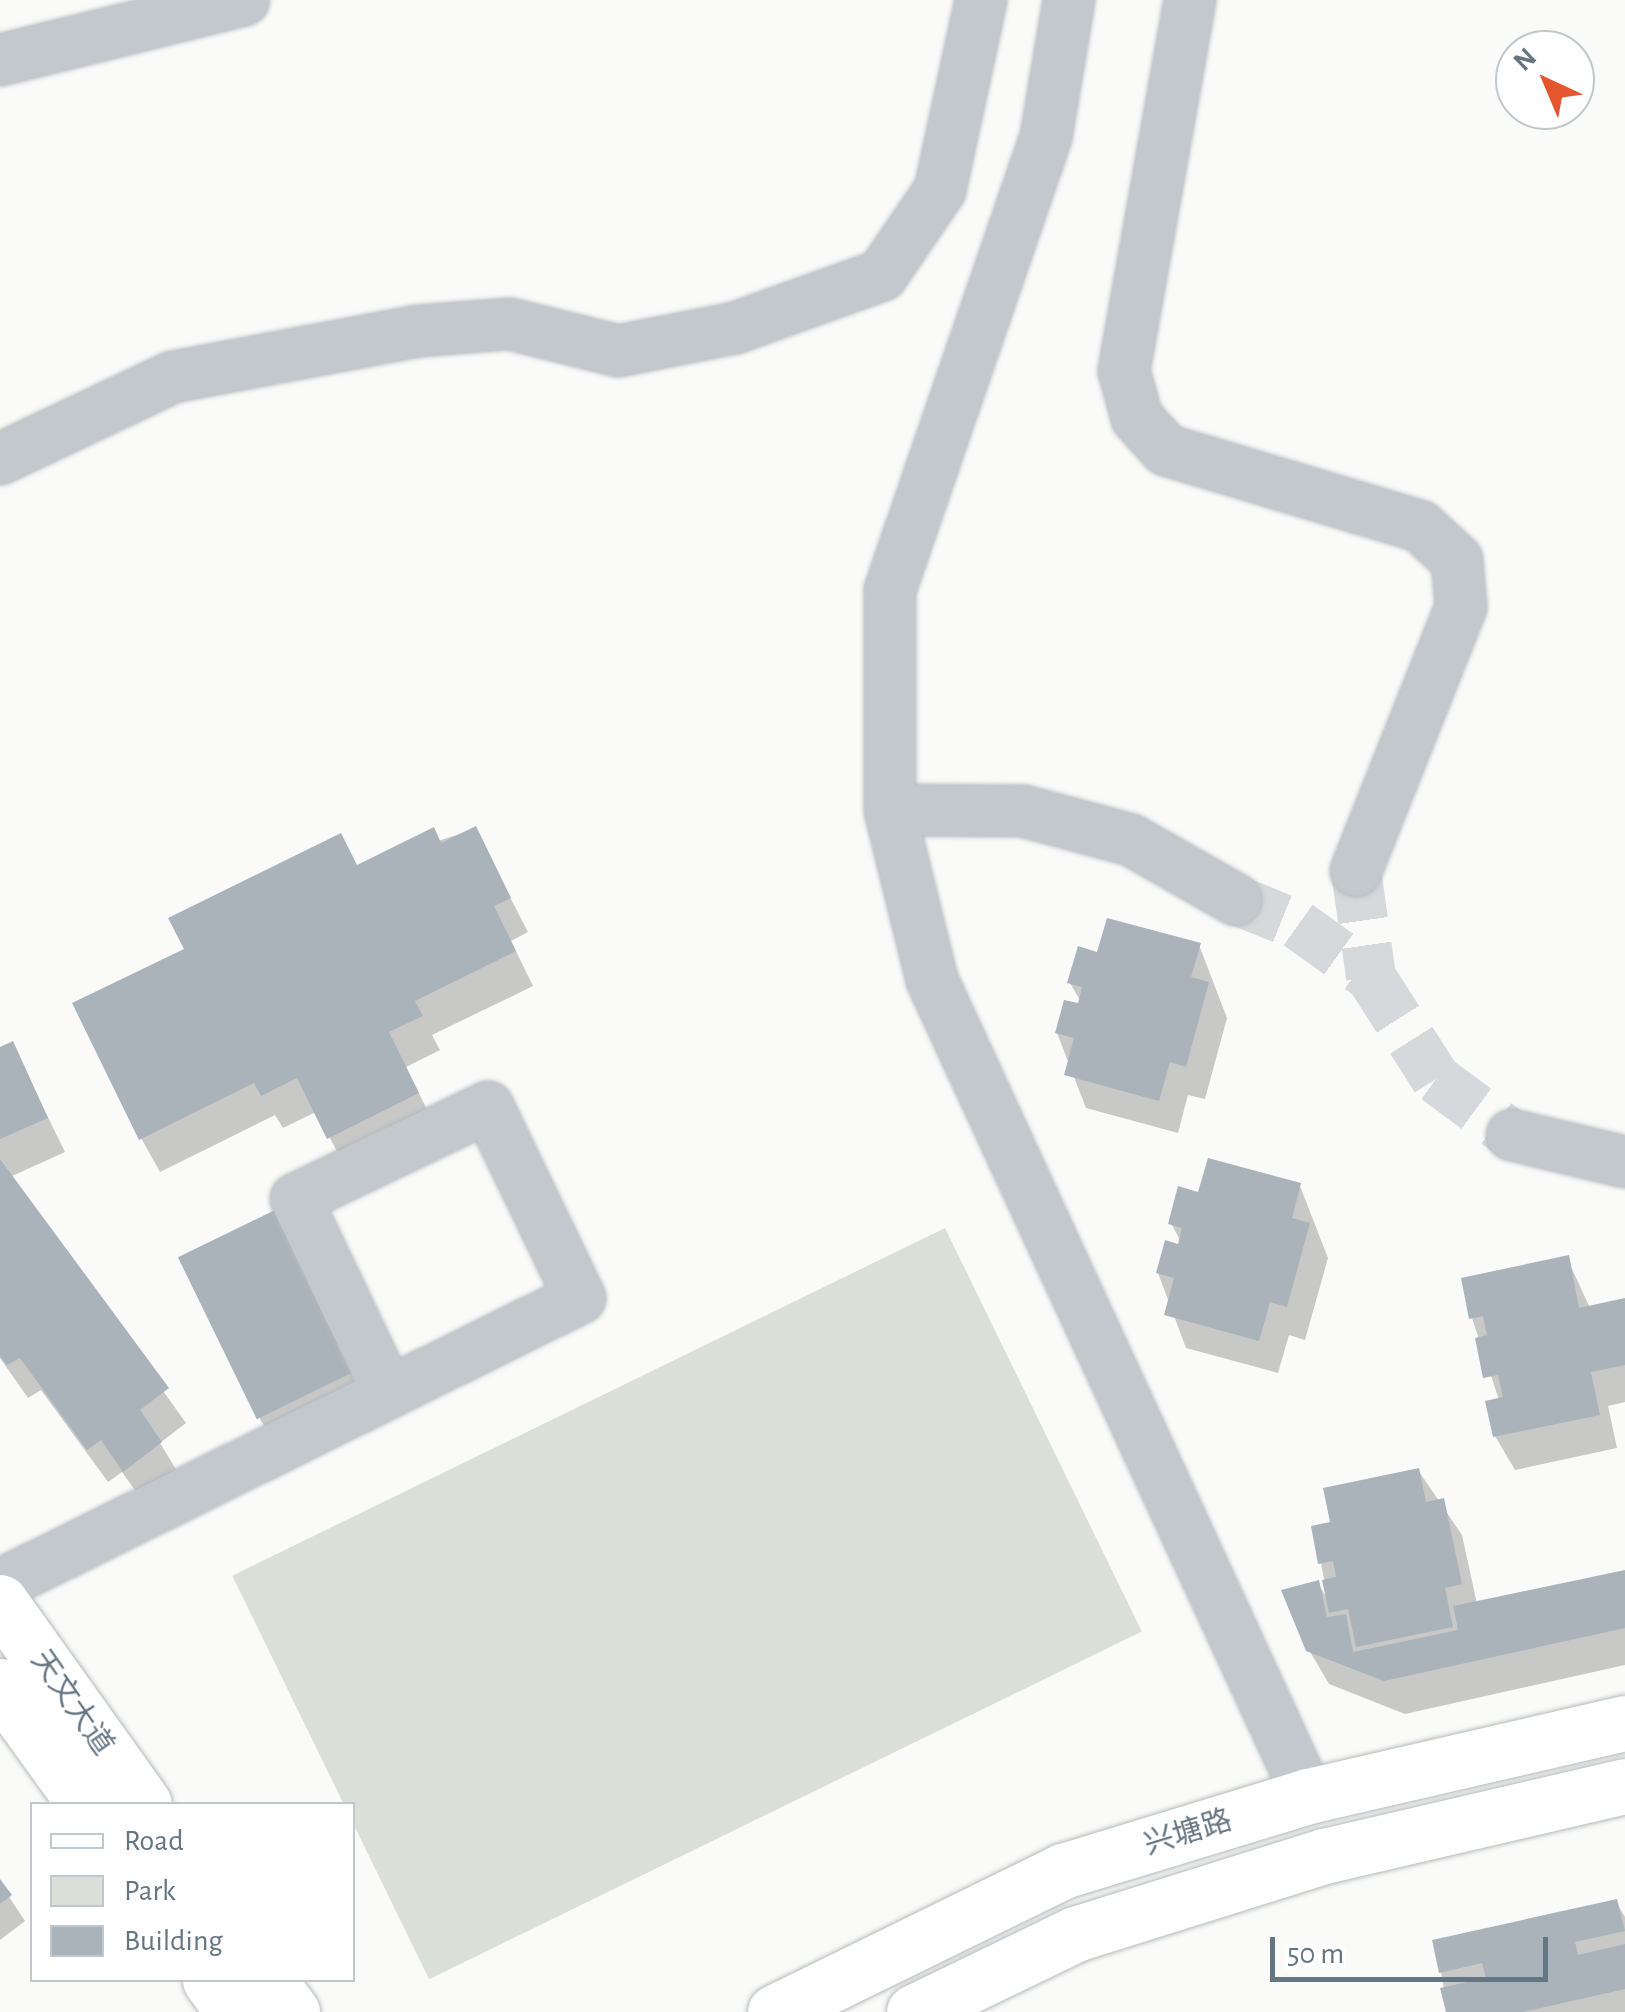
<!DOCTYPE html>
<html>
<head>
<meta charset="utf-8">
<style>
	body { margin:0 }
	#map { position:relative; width:1625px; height:2012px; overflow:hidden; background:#fafaf8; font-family:"Alegreya Sans","Noto Sans SC",sans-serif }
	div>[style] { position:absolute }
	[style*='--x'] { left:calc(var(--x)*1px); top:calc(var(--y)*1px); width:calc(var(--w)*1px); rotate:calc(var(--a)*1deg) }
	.green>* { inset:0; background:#dadfd7; transform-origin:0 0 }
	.shadow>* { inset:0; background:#0003 }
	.building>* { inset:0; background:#aab3b9; transform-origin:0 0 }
	.minor-tunnel>* { height:50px; margin-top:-25px; transform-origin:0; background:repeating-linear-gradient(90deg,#d5d9db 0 50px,transparent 0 75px) }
	.roads { filter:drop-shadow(0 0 2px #b5babe) drop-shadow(0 0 2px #b5babe) }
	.minor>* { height:50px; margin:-25px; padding:0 25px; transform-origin:25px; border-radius:25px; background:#c3c8cc }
	.major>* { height:55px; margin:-27.5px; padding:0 27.5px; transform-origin:27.5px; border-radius:27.5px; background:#fff }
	span { translate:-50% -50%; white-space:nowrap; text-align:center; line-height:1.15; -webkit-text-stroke:10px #fff; paint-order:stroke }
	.street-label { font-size:30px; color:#657683 }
	.legend { position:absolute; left:30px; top:1802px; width:325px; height:180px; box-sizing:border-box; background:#fff; border:2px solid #c1c8cd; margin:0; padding:12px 18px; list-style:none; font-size:30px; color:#657683 }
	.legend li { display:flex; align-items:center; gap:20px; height:50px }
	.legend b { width:50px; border:2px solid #c1c8cd }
	.north { position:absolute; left:1495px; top:30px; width:100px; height:100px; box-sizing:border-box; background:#fff; border:2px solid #c1c8cd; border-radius:50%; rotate:316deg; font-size:28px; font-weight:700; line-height:40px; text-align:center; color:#657683 }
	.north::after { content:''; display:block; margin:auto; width:35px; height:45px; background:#e4572e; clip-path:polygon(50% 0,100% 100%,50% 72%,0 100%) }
	.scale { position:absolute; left:1270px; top:1937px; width:278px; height:45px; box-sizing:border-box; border:5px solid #657683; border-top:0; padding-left:12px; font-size:30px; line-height:35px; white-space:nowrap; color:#657683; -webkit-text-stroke:8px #fff; paint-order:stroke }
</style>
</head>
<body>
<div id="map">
	<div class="green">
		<div style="left:945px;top:1228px;width:449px;height:793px;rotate:64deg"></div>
	</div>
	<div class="shadow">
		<div style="clip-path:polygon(475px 829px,528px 932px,511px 941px,533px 986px,432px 1035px,440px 1050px,406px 1067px,436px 1128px,348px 1172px,316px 1112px,283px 1128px,275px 1115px,160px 1172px,141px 1138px,358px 867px)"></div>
		<div style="clip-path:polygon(1199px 945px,1227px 1018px,1205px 1099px,1188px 1095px,1178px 1133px,1086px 1108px,1057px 1033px,1081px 1002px,1070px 983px,1099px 955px)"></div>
		<div style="clip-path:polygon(12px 1044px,65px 1152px,10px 1177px,186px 1423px,160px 1443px,180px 1476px,144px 1503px,122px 1472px,108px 1482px,41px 1390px,28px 1398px,0 1358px,0 1050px)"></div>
		<div style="clip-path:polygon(1300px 1186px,1328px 1258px,1305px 1340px,1289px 1335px,1278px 1373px,1186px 1348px,1158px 1273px,1181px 1242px,1171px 1223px,1200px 1195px)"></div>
		<div style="clip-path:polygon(274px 1213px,372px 1406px,280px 1452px,260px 1419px)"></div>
		<div style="clip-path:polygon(1567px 1258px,1590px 1308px,1625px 1301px,1625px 1402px,1608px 1406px,1617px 1448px,1515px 1470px,1495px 1436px,1499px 1400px,1472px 1318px)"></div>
		<div style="clip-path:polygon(1418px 1470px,1462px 1535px,1477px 1604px,1625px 1573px,1625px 1665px,1405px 1714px,1329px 1684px,1309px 1650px,1318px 1583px,1328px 1600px,1321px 1563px,1333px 1524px)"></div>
		<div style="clip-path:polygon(0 1883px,25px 1921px,0 1940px)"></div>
		<div style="clip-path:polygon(1616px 1902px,1625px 1917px,1625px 2012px,1448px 2012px,1441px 1972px)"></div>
	</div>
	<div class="building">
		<div style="clip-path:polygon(476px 826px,511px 898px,494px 906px,516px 951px,415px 1001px,423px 1016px,389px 1032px,419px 1093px,327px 1139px,297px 1078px,261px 1096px,254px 1083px,139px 1140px,72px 1003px,184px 949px,168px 918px,341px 833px,357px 865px,434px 827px,441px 843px)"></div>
		<div style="clip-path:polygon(1107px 918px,1201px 943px,1191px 977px,1209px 982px,1186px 1067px,1170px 1062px,1159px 1101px,1064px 1075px,1074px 1038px,1055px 1033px,1064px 1000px,1078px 1003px,1082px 987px,1067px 983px,1078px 946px,1097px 952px)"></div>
		<div style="clip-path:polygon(13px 1041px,48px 1118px,0 1139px,0 1047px)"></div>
		<div style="clip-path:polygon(1208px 1158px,1301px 1183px,1292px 1218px,1310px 1223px,1287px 1307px,1270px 1302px,1259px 1341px,1164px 1315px,1174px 1278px,1156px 1273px,1165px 1240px,1178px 1244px,1182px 1228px,1168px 1224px,1178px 1186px,1198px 1192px)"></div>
		<div style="clip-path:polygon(0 1159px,169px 1388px,140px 1410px,162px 1442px,123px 1472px,101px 1440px,87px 1450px,20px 1358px,7px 1365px,0 1356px)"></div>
		<div style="left:275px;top:1210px;width:180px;height:108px;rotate:64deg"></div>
		<div style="clip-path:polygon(1569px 1255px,1579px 1308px,1625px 1298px,1625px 1365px,1591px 1372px,1600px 1415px,1493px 1437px,1485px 1401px,1503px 1397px,1498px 1375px,1483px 1378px,1475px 1338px,1487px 1335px,1483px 1316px,1469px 1319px,1461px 1278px)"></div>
		<div style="clip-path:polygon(1419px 1468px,1426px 1502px,1444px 1498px,1462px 1584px,1445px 1588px,1453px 1627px,1356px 1647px,1348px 1609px,1329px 1613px,1322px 1580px,1336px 1577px,1333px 1561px,1318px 1564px,1311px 1526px,1330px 1522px,1323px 1488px)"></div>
		<div style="clip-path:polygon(1625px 1570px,1625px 1628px,1384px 1681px,1306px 1651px,1281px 1590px,1319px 1580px,1327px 1617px,1346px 1614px,1353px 1652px,1458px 1630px,1453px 1606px)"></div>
		<div style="clip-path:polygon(0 1879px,12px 1895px,0 1904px)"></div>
		<div style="clip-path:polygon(1617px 1899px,1625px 1931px,1575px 1942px,1578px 1955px,1625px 1944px,1625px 1989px,1523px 2012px,1446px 2012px,1440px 1988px,1486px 1978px,1482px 1963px,1439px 1973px,1432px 1940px)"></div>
	</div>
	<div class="minor-tunnel">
		<div style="--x:1356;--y:871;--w:107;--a:81.9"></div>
		<div style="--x:1371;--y:977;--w:121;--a:57.5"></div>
		<div style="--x:1436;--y:1079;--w:94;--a:36.4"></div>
		<div style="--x:1236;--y:900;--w:67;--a:22"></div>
		<div style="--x:1298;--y:925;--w:90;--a:35.5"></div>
	</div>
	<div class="roads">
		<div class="minor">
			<div style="--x:1069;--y:0;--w:139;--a:99.5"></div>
			<div style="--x:1046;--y:137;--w:480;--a:109"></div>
			<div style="--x:890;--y:591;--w:219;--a:90"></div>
			<div style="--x:890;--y:810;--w:175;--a:76.1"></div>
			<div style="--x:932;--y:980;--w:898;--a:65.26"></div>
			<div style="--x:1190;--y:0;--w:377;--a:100.1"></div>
			<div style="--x:1124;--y:371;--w:49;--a:74.5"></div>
			<div style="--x:1137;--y:418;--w:43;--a:47.8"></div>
			<div style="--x:1166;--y:450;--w:265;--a:16.7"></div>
			<div style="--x:1420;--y:526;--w:50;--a:42.6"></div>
			<div style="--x:1457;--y:560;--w:47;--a:85.1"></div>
			<div style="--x:1461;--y:607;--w:284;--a:111.7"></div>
			<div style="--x:0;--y:60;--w:251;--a:-13.8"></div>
			<div style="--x:0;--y:459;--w:191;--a:-25.4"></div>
			<div style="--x:173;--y:377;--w:249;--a:-10.6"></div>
			<div style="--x:418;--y:331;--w:92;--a:-4.4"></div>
			<div style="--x:510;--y:324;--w:111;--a:14"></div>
			<div style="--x:618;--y:351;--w:119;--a:-11.1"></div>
			<div style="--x:735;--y:328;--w:156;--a:-19.8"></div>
			<div style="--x:882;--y:275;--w:103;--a:-55.7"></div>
			<div style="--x:940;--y:190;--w:194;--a:-77.8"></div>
			<div style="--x:890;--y:810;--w:133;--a:0.4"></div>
			<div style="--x:1023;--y:811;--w:112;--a:15"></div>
			<div style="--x:1131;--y:840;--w:121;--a:29.7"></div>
			<div style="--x:1512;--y:1135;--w:116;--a:13.4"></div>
			<div style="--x:0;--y:1585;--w:647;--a:-26.33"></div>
			<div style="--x:580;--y:1298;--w:212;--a:-115.7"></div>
			<div style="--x:488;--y:1107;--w:213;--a:154.4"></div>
			<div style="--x:296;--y:1199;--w:214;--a:64.5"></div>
		</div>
		<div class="major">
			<div style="--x:0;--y:1602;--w:248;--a:54.5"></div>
			<div style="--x:0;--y:1686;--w:145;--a:54.2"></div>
			<div style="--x:210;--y:1980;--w:39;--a:54"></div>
			<div style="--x:268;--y:1980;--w:40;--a:53"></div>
			<div style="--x:775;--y:2012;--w:321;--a:-26.1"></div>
			<div style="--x:1063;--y:1871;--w:256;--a:-17"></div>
			<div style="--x:1308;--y:1796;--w:325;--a:-13"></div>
			<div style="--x:914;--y:2012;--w:179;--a:-25.8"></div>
			<div style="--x:1075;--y:1934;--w:261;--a:-17.4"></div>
			<div style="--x:1324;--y:1856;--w:309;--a:-13.1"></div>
		</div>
	</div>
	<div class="street-label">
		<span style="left:72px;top:1703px;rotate:55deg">天文大道</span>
		<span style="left:1188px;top:1833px;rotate:-17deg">兴塘路</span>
	</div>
	<ul class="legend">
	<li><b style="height:12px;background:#fff"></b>Road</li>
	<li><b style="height:28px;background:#dadfd7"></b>Park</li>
	<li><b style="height:28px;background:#aab3b9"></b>Building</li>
	</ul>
	<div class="north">N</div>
	<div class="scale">50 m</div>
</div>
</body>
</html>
